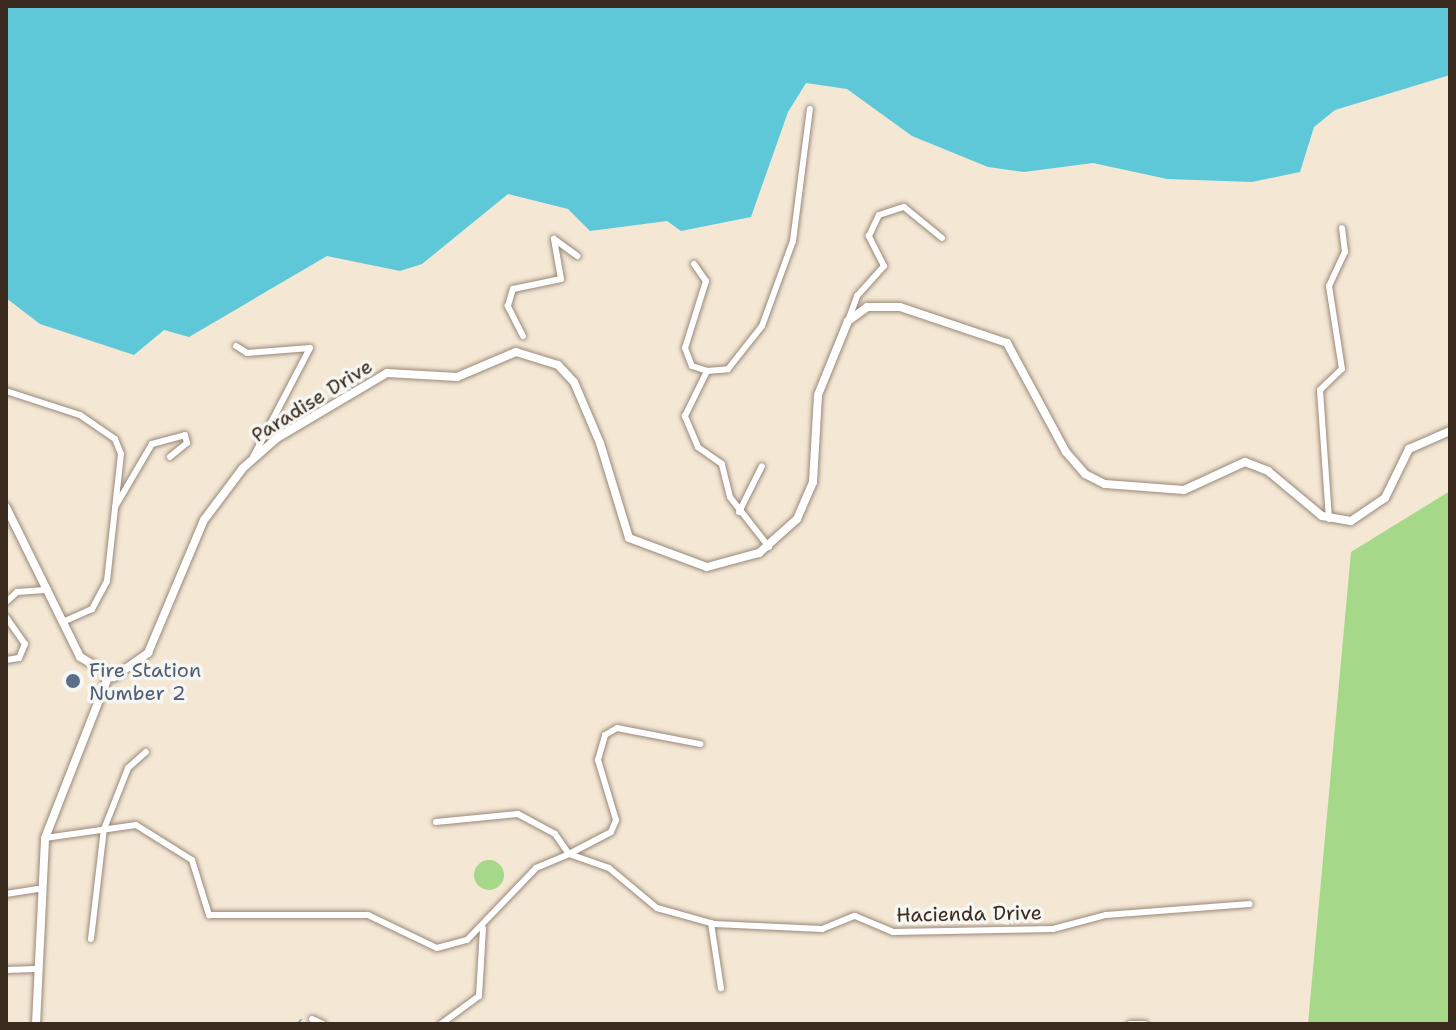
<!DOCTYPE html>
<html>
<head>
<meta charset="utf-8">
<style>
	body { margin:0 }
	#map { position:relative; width:1456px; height:1030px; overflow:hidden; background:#f4e7d4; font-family:"Shantell Sans",sans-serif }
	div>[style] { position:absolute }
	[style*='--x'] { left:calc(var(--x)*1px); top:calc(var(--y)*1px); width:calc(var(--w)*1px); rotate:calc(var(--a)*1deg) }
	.green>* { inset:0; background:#a5d888 }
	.round { border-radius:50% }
	.water>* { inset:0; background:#5ec8d9 }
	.stream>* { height:2px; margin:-1px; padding:0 1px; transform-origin:1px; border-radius:1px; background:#5ec8d9 }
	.roads { filter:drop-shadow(0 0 2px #988879) drop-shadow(0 0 2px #988879) }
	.street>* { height:6px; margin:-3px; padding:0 3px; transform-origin:3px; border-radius:3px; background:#fff }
	.secondary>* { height:8px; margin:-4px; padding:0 4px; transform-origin:4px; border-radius:4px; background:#fff }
	.dots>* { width:22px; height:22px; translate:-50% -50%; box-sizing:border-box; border:4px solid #f6f6f2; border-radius:50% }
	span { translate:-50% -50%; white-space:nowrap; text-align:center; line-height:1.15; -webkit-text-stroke:7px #f6f6f2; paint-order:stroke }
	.street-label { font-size:20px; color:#3b2a1e }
	.service-label { font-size:20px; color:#4e5e75 }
	.left { translate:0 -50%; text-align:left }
	.frame { position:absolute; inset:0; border:8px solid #3b2a1e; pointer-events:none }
</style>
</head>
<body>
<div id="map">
	<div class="green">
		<div style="clip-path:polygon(1450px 491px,1450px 1024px,1308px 1024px,1351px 552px)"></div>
		<div class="round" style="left:474px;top:860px;width:30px;height:30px"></div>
	</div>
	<div class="water">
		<div style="clip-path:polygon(6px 6px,1450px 6px,1450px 75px,1335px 110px,1314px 127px,1300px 172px,1252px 182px,1167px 179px,1093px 163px,1024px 172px,988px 167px,912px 136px,847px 89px,806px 83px,788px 112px,751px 217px,681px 231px,667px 221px,590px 231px,568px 209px,508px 194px,422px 264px,400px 271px,327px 256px,189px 337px,164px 330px,134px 355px,40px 324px,6px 298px)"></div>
	</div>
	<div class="stream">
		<div style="--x:297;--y:1024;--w:6;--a:-45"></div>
	</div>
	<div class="roads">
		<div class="street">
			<div style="--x:554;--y:239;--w:29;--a:36"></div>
			<div style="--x:694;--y:264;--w:21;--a:55"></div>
			<div style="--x:706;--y:281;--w:70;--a:107.4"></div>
			<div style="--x:685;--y:348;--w:19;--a:69"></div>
			<div style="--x:692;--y:366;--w:16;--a:18"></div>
			<div style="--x:848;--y:321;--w:27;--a:-70"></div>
			<div style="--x:857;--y:296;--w:40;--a:-48"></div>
			<div style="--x:884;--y:266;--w:34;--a:-117"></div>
			<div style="--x:869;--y:236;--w:23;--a:-65"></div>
			<div style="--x:879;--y:215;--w:26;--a:-18"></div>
			<div style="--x:904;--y:207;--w:49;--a:39.2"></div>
			<div style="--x:523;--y:336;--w:34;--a:-117"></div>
			<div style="--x:508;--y:306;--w:18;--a:-74"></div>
			<div style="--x:513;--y:289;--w:49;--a:-11.8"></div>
			<div style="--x:561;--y:279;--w:41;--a:-99.9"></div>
			<div style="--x:236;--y:346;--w:13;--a:32"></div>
			<div style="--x:247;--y:353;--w:63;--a:-4.5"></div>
			<div style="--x:310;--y:348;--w:123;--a:117.6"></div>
			<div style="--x:6;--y:391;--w:78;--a:18"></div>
			<div style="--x:80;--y:415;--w:42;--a:34.4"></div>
			<div style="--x:115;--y:439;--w:16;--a:68"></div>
			<div style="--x:121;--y:454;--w:128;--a:96.3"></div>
			<div style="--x:107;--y:581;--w:32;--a:118"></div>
			<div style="--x:92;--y:609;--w:32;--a:156"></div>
			<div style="--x:115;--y:507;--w:73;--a:-59.6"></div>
			<div style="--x:152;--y:444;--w:34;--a:-15"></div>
			<div style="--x:185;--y:435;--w:8;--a:76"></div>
			<div style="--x:187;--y:443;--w:22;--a:141"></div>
			<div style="--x:739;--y:512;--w:51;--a:-63.4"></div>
			<div style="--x:1329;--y:519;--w:129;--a:-94"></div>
			<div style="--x:1320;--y:390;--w:30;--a:-44"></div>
			<div style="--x:1342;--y:369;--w:84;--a:-98.9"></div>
			<div style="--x:1329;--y:286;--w:38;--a:-65"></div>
			<div style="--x:1345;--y:252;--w:24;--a:-97"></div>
			<div style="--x:769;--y:547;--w:63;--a:-128"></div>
			<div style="--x:730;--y:497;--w:34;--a:-104"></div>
			<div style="--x:722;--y:464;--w:29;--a:-145"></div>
			<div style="--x:698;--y:447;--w:34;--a:-113"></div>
			<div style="--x:685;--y:416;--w:50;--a:-63.9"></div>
			<div style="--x:707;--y:371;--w:21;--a:-5"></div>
			<div style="--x:728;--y:369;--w:55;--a:-51.7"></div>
			<div style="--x:762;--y:326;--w:90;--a:-70"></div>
			<div style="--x:793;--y:241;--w:133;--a:-82.7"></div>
			<div style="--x:6;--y:602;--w:15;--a:-42"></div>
			<div style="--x:17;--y:592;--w:31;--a:-4"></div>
			<div style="--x:6;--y:617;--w:33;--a:55"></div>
			<div style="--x:25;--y:644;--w:15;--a:113"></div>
			<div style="--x:19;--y:658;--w:13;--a:171"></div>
			<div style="--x:436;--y:822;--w:82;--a:-5.6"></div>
			<div style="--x:518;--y:814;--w:42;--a:28.4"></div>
			<div style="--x:555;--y:834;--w:24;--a:55"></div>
			<div style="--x:569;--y:854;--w:47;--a:-27.6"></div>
			<div style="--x:611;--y:832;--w:13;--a:-67"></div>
			<div style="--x:616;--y:820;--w:63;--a:-106.7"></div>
			<div style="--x:598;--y:760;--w:26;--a:-74"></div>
			<div style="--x:605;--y:735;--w:14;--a:-30"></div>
			<div style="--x:617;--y:728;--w:85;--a:10.9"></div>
			<div style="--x:45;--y:838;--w:92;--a:-8.1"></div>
			<div style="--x:136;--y:825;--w:66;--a:32"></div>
			<div style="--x:192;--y:860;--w:58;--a:72.8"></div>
			<div style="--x:209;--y:915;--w:159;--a:0"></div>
			<div style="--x:368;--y:915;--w:76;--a:25.6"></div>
			<div style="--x:437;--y:948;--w:31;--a:-15"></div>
			<div style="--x:467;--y:940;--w:100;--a:-46.2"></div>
			<div style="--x:536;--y:868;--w:36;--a:-23"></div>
			<div style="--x:569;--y:854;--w:42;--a:19.3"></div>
			<div style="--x:609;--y:868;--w:62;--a:39.8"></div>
			<div style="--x:657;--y:908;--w:59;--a:15.7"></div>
			<div style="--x:714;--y:924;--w:108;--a:2.7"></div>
			<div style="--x:822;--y:929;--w:35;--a:-22"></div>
			<div style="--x:855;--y:916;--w:41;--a:22.8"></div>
			<div style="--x:893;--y:932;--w:160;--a:-1.1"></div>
			<div style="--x:1053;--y:929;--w:55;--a:-14.8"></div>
			<div style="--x:1106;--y:915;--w:144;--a:-4.4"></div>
			<div style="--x:6;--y:894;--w:32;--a:-9"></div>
			<div style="--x:711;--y:923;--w:66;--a:81.3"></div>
			<div style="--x:91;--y:939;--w:111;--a:-83.3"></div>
			<div style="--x:104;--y:829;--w:66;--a:-68.5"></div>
			<div style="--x:128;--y:768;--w:24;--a:-42"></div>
			<div style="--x:6;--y:970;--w:29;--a:-2"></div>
			<div style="--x:312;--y:1019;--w:12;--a:24"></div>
			<div style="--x:441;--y:1024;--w:47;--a:-36.4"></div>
			<div style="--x:479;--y:996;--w:68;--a:-86.6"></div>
			<div style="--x:1130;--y:1024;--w:15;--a:0"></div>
		</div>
		<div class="secondary">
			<div style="--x:6;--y:507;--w:167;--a:63.7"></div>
			<div style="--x:80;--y:657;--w:39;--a:30"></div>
			<div style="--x:114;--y:677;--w:42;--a:-35.2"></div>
			<div style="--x:148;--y:653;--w:144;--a:-67.2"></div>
			<div style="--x:204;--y:520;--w:65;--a:-53.1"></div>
			<div style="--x:243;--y:468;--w:45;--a:-41.4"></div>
			<div style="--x:277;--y:438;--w:128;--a:-30.6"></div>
			<div style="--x:387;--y:373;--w:70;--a:3.3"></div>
			<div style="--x:457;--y:377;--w:64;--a:-23"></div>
			<div style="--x:516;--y:352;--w:44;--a:17.2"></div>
			<div style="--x:558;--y:365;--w:23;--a:47"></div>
			<div style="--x:574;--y:382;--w:66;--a:66.9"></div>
			<div style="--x:600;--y:443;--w:99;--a:73"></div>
			<div style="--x:629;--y:538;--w:83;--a:20.4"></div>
			<div style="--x:707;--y:567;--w:54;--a:-15.1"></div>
			<div style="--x:759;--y:553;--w:51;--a:-41.8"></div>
			<div style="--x:797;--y:519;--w:40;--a:-66.6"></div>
			<div style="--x:813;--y:482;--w:87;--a:-86.7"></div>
			<div style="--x:818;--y:395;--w:80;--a:-67.9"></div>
			<div style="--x:848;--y:321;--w:24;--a:-36"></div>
			<div style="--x:867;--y:307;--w:33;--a:0"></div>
			<div style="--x:900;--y:307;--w:113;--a:18.6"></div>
			<div style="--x:1007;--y:343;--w:124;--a:61.6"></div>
			<div style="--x:1066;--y:452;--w:29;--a:49"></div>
			<div style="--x:1085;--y:474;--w:22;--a:27"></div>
			<div style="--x:1105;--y:484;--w:79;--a:4.3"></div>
			<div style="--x:1184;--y:490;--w:67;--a:-24.7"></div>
			<div style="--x:1245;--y:462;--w:25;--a:21"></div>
			<div style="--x:1268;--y:471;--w:70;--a:39.8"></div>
			<div style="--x:1322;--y:516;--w:29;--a:10"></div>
			<div style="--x:1351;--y:521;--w:41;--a:-34.1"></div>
			<div style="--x:1385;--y:498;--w:55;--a:-63.9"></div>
			<div style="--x:1409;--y:449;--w:45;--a:-23.7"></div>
			<div style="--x:36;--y:1024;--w:186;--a:-87.2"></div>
			<div style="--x:45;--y:838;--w:173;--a:-68.6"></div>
		</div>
	</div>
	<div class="dots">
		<div style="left:73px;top:681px;background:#5c6f8a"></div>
	</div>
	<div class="street-label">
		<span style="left:312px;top:401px;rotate:-32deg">Paradise Drive</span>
		<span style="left:969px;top:914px;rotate:-1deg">Hacienda Drive</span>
	</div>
	<div class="service-label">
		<span class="left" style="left:89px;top:682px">Fire Station<br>Number 2</span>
	</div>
	<div class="frame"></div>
</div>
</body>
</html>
